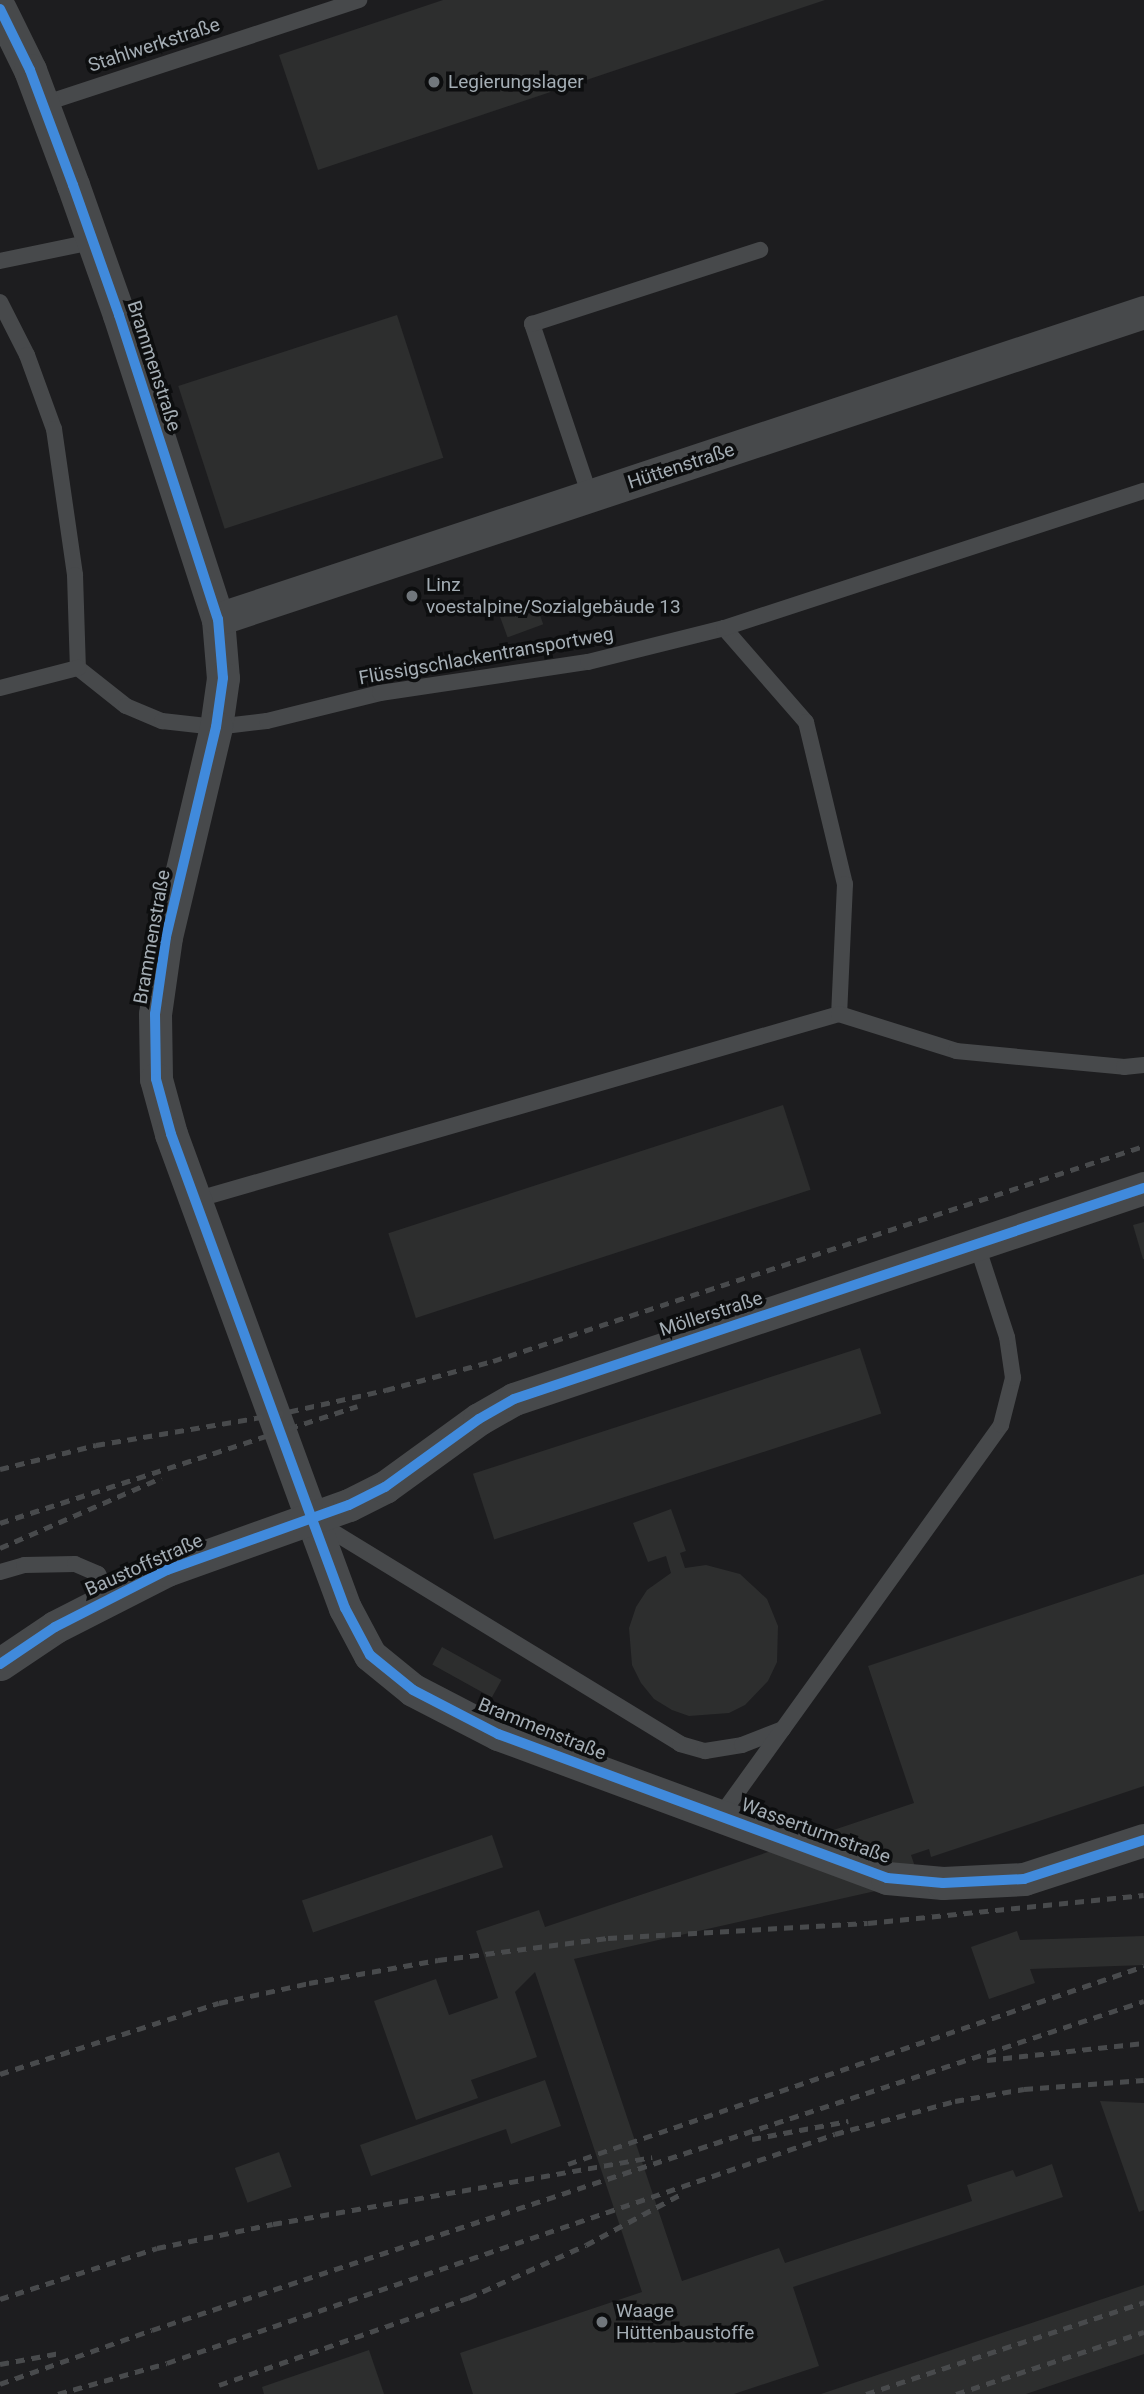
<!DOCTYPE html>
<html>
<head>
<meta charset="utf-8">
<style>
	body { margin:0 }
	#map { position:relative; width:1144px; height:2394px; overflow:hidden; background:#131313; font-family:Roboto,sans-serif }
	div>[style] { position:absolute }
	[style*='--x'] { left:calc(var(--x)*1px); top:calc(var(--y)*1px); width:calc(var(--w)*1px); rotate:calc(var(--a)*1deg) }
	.built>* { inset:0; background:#1d1d1f; transform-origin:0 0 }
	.building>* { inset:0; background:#2d2e2e; transform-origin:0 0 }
	.lane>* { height:16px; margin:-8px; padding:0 8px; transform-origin:8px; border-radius:8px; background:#47494b }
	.street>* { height:33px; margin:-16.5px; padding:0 16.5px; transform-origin:16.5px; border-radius:16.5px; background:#47494b }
	.rail>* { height:5px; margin-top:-2.5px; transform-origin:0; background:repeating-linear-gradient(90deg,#484a4c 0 9px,transparent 0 16px) }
	.cycleway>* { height:10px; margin:-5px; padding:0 5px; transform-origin:5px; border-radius:5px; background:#408adc }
	.dots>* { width:19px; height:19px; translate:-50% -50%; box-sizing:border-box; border:4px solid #0d0e0f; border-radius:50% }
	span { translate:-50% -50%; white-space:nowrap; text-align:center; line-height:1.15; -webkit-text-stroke:7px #0d0e0f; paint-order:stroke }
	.street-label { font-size:19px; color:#a4adb4 }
	.poi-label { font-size:19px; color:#a4adb4 }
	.left { translate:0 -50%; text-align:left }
</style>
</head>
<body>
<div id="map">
	<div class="built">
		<div style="left:0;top:0;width:1144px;height:2394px"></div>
	</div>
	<div class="building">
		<div style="clip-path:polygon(443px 0,825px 0,318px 170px,279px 55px)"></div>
		<div style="left:397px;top:315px;width:150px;height:230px;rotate:72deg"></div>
		<div style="left:534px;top:599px;width:27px;height:38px;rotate:70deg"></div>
		<div style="left:783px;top:1105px;width:89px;height:415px;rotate:72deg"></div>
		<div style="clip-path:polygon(1144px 1222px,1144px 1259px,1143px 1259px,1133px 1225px)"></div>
		<div style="left:860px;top:1348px;width:69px;height:407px;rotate:72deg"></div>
		<div style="clip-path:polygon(671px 1509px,686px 1551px,680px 1553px,685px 1568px,706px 1565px,740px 1574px,767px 1599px,778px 1626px,777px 1662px,768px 1681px,745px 1705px,729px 1713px,689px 1716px,672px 1710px,654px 1699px,641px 1683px,632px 1665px,629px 1628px,636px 1607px,647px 1590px,671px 1573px,666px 1556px,648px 1562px,633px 1523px)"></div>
		<div style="clip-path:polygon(1144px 1574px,1144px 1786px,931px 1857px,929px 1849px,911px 1855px,920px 1881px,574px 1959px,682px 2281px,779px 2248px,785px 2263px,972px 2201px,967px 2185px,1013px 2170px,1016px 2177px,1052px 2164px,1063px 2197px,793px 2287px,819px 2366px,734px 2394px,473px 2394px,460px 2353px,642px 2292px,535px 1972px,515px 1992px,537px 2057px,471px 2080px,478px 2098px,416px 2120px,374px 2001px,436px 1979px,449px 2015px,498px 1998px,476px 1931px,539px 1910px,545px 1927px,914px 1803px,868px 1666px)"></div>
		<div style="left:442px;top:1647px;width:68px;height:20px;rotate:29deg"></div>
		<div style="left:492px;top:1835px;width:34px;height:201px;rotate:71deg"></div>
		<div style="clip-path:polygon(1017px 1931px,1020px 1940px,1144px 1936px,1144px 1965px,1030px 1969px,1035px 1983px,989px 1999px,971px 1947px)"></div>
		<div style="clip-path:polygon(545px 2080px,561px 2126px,511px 2144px,506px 2129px,371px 2176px,360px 2145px)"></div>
		<div style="clip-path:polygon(1100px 2101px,1144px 2103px,1144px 2210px,1139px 2212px)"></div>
		<div style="left:279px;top:2152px;width:37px;height:47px;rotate:70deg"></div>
		<div style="clip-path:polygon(1144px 2285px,1144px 2354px,1026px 2394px,821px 2394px)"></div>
		<div style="clip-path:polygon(369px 2350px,384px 2394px,264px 2394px,262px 2387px)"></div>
	</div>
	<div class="lane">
		<div style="--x:43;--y:104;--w:333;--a:-18.2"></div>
		<div style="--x:0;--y:261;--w:94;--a:-11.7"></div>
		<div style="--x:0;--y:302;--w:59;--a:63"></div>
		<div style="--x:27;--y:355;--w:79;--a:70"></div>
		<div style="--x:54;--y:429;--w:148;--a:81.8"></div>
		<div style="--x:75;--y:575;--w:93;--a:88.2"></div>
		<div style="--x:590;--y:496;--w:182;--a:-108.6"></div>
		<div style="--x:532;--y:324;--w:240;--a:-18"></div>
		<div style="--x:724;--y:628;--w:125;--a:48.9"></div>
		<div style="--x:806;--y:722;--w:167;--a:76.5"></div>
		<div style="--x:845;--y:884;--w:130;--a:92.6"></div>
		<div style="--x:78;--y:668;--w:61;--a:38.4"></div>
		<div style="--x:126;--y:706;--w:39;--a:23"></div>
		<div style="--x:162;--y:721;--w:54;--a:6.3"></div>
		<div style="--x:216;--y:727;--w:51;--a:-6.7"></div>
		<div style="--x:267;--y:721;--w:116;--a:-13.9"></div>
		<div style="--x:380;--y:693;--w:210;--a:-8.5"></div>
		<div style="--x:588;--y:662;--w:140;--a:-14"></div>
		<div style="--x:724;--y:628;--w:442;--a:-18.1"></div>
		<div style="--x:0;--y:688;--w:81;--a:-14.4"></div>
		<div style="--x:195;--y:1200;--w:670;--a:-16.11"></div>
		<div style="--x:839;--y:1014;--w:123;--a:17.5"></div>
		<div style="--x:956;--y:1051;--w:169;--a:5.4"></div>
		<div style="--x:1124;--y:1067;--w:20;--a:-6"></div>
		<div style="--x:317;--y:1522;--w:426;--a:31.4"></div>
		<div style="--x:680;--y:1744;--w:26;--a:16"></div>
		<div style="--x:705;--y:1751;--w:37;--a:-9"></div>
		<div style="--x:742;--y:1745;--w:44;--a:-21.3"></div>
		<div style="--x:0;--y:1572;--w:25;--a:-16"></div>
		<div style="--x:24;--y:1565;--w:51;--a:-1.1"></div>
		<div style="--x:75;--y:1564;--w:25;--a:23"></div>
		<div style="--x:98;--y:1574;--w:26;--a:61"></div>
		<div style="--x:721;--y:1815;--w:480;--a:-54.3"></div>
		<div style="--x:1001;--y:1425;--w:49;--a:-75.7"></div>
		<div style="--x:1013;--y:1378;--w:41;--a:-98.3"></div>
		<div style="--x:1007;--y:1337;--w:97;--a:-108.1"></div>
	</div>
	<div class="street">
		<div style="--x:0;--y:9;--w:68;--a:63.8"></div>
		<div style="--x:30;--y:70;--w:123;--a:69.5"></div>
		<div style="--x:73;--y:185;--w:138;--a:70.5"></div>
		<div style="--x:119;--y:315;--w:320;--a:72"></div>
		<div style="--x:218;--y:619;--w:59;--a:85.2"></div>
		<div style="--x:223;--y:678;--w:49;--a:98.1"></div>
		<div style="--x:216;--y:727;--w:216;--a:103.4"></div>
		<div style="--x:166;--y:937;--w:78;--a:98.1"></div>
		<div style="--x:155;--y:1014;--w:65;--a:89.1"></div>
		<div style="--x:156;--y:1079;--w:57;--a:74.7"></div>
		<div style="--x:171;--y:1134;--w:410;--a:69.9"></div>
		<div style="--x:312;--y:1519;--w:95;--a:69.7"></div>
		<div style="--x:345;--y:1608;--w:53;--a:62"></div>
		<div style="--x:370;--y:1655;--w:55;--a:39.1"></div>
		<div style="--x:413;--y:1690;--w:96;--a:27.4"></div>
		<div style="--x:498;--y:1734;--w:415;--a:20.3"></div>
		<div style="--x:887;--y:1878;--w:56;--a:5.1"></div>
		<div style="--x:943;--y:1883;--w:81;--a:-2.8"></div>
		<div style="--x:1024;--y:1879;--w:126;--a:-18"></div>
		<div style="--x:218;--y:619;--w:976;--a:-18.34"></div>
		<div style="--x:0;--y:1664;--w:66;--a:-33.9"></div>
		<div style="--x:55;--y:1627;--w:126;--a:-27"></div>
		<div style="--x:167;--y:1570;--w:193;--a:-19.7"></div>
		<div style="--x:349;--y:1505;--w:40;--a:-26.6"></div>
		<div style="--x:385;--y:1487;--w:116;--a:-35.9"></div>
		<div style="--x:479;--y:1419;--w:40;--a:-29.7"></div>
		<div style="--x:514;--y:1399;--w:664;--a:-18.52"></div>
	</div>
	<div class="rail">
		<div style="--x:0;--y:1469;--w:99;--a:-14"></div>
		<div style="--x:96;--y:1445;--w:181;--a:-9.6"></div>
		<div style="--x:274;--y:1415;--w:115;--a:-12.6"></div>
		<div style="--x:386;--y:1390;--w:111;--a:-15.2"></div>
		<div style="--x:493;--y:1361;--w:686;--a:-18.28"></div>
		<div style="--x:0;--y:1523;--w:376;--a:-18.1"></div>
		<div style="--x:0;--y:1548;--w:176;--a:-23.5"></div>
		<div style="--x:987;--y:2060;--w:158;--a:-6.2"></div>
		<div style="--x:0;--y:2074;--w:230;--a:-18"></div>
		<div style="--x:219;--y:2003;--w:92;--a:-12.5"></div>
		<div style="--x:309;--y:1983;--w:131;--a:-10.1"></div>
		<div style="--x:438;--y:1960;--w:171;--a:-7.4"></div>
		<div style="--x:608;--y:1938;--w:260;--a:-3.3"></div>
		<div style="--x:868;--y:1923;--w:277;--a:-5.8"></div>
		<div style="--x:752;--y:2139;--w:98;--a:-10.6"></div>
		<div style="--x:568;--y:2164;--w:609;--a:-18.97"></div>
		<div style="--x:0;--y:2299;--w:165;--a:-18"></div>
		<div style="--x:157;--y:2248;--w:118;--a:-11.7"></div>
		<div style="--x:273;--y:2224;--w:385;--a:-10"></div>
		<div style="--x:0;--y:2364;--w:61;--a:-10.4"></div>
		<div style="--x:0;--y:2384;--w:161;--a:-19.6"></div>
		<div style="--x:152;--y:2330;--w:1045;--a:-18.35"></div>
		<div style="--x:219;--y:2385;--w:264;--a:-19.3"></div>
		<div style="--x:468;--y:2298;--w:129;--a:-24.2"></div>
		<div style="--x:586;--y:2245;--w:108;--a:-28.2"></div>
		<div style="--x:58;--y:2394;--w:113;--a:-15.9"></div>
		<div style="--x:167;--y:2363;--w:706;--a:-18.92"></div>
		<div style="--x:835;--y:2134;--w:124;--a:-15.4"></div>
		<div style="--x:955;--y:2101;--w:70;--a:-9.9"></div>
		<div style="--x:1024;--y:2089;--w:120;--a:-4.3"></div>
		<div style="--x:866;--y:2394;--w:293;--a:-18.3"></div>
		<div style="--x:956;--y:2394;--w:198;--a:-18.3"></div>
	</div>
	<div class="cycleway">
		<div style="--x:0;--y:9;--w:68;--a:63.8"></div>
		<div style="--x:30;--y:70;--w:123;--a:69.5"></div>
		<div style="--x:73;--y:185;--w:138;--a:70.5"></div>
		<div style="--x:119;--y:315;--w:320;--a:72"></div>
		<div style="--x:218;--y:619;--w:59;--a:85.2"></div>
		<div style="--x:223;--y:678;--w:49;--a:98.1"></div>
		<div style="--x:216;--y:727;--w:216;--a:103.4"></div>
		<div style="--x:166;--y:937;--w:78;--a:98.1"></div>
		<div style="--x:155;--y:1014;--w:65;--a:89.1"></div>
		<div style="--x:156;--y:1079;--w:57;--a:74.7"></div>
		<div style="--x:171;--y:1134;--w:410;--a:69.9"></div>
		<div style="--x:312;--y:1519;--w:95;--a:69.7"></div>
		<div style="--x:345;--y:1608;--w:53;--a:62"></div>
		<div style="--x:370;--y:1655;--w:55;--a:39.1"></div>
		<div style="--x:413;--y:1690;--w:96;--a:27.4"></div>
		<div style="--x:498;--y:1734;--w:415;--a:20.3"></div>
		<div style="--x:887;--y:1878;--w:56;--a:5.1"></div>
		<div style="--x:943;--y:1883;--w:81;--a:-2.8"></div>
		<div style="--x:1024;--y:1879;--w:126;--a:-18"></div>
		<div style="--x:0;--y:1664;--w:66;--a:-33.9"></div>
		<div style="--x:55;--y:1627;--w:126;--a:-27"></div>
		<div style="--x:167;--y:1570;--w:193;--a:-19.7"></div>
		<div style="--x:349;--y:1505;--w:40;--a:-26.6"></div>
		<div style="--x:385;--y:1487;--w:116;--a:-35.9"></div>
		<div style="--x:479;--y:1419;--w:40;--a:-29.7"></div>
		<div style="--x:514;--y:1399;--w:664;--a:-18.52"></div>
	</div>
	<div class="dots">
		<div style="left:434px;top:82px;background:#71777c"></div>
		<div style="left:412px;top:596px;background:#71777c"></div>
		<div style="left:602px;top:2322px;background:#71777c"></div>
	</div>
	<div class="street-label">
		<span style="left:154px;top:45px;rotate:-18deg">Stahlwerkstraße</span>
		<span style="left:154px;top:366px;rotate:72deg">Brammenstraße</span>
		<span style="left:681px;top:466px;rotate:-18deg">Hüttenstraße</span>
		<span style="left:486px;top:656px;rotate:-10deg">Flüssigschlackentransportweg</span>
		<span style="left:152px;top:937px;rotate:-80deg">Brammenstraße</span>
		<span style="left:711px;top:1314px;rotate:-18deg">Möllerstraße</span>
		<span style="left:144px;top:1565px;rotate:-24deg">Baustoffstraße</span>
		<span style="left:542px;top:1729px;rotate:22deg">Brammenstraße</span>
		<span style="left:816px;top:1831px;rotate:20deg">Wasserturmstraße</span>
	</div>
	<div class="poi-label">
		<span class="left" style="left:448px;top:82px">Legierungslager</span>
		<span class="left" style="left:426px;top:596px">Linz<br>voestalpine/Sozialgebäude 13</span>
		<span class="left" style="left:616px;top:2322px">Waage<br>Hüttenbaustoffe</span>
	</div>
</div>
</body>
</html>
